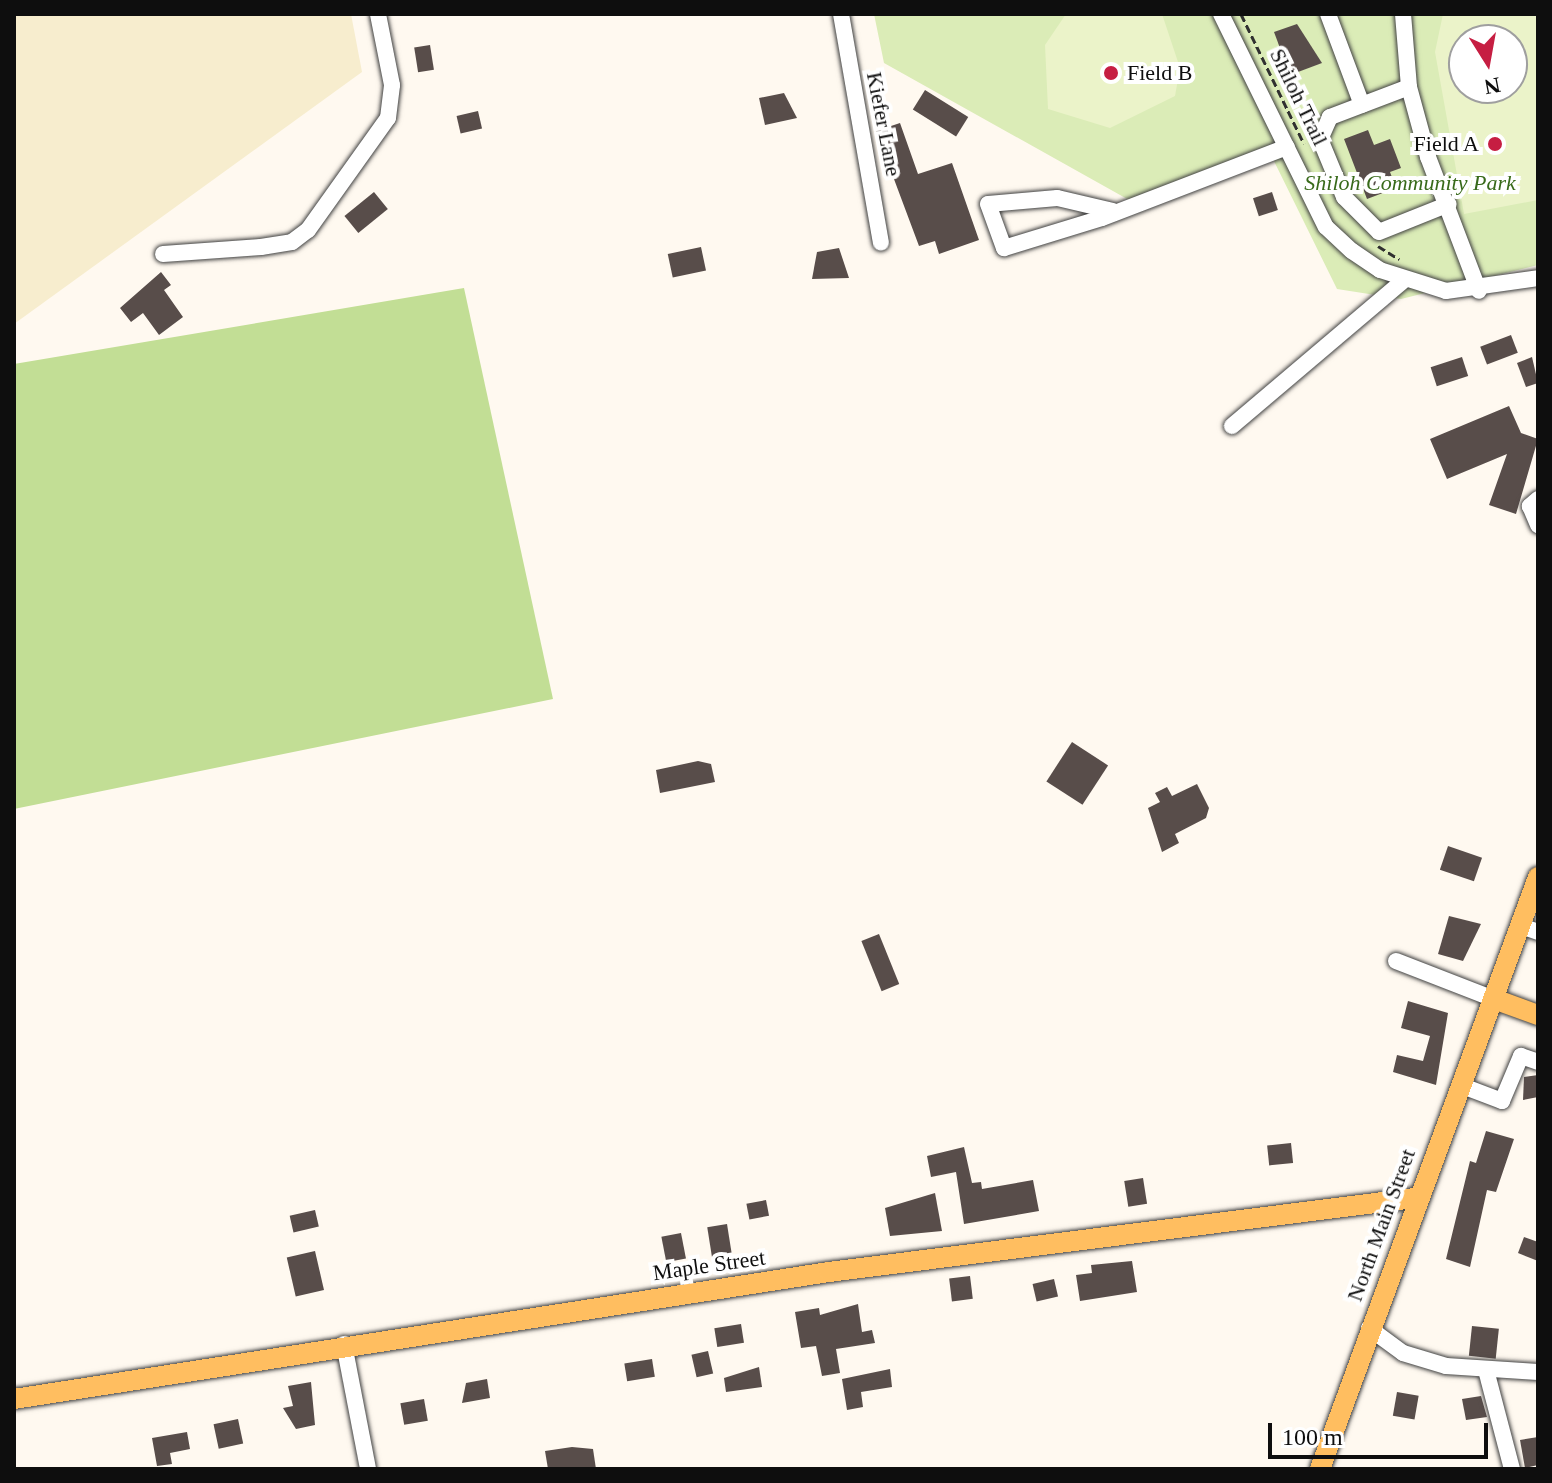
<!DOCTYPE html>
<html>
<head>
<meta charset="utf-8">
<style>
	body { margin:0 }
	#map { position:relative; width:1552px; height:1483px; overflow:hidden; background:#fff9f0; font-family:Georgia,serif }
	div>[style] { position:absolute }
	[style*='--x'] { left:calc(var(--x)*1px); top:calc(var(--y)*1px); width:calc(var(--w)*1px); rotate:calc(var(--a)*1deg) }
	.farmland>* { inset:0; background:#f7edce }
	.green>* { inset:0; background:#dbecb7 }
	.forest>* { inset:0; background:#c2de95 }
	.pitch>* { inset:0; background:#ebf3c9 }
	.building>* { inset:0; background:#584d4a; transform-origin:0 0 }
	.path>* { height:3px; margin-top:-1.5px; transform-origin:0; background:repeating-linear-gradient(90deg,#303030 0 8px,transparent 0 12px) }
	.roads { filter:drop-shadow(0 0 2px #414141) drop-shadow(0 0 2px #414141) }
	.minor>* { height:16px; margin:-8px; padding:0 8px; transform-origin:8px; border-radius:8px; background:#fff }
	.major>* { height:20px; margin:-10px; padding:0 10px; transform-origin:10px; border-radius:10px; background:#ffbe60 }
	.dots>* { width:22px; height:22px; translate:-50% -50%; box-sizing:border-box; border:4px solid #fff; border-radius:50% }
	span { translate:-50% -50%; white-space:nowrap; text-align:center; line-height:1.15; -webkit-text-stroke:8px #fff; paint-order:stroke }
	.poi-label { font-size:22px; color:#0e0e0e }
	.left { translate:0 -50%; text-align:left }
	.right { translate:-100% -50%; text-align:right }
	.street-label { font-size:22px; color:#0e0e0e }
	.park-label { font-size:22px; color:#386a1a; font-style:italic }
	.frame { position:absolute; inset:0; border:16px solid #0e0e0e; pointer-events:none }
	.north { position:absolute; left:1448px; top:24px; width:80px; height:80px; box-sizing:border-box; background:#fff; border:2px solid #9f9f9f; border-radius:50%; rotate:169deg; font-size:22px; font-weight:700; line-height:32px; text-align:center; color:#0e0e0e }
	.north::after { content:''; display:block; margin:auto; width:28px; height:36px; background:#c61e42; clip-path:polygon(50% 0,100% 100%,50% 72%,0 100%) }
	.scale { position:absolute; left:1268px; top:1423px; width:220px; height:36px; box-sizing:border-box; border:4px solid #0e0e0e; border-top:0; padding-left:10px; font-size:24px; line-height:28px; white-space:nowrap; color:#0e0e0e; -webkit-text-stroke:6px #fff; paint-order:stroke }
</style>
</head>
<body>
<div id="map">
	<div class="farmland">
		<div style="clip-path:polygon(14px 14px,351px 14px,362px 72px,14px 324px)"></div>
	</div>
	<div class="green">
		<div style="clip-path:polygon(evenodd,874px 14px,1538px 14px,1538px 265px,1401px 299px,1337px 289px,1268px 149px,1129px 200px,884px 63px,874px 14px,1464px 40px,1512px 40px,1512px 88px,1464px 88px,1464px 40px)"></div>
	</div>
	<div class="forest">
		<div style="clip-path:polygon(464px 288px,553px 699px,14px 809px,14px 364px)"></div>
	</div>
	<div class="pitch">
		<div style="clip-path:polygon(1066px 14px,1162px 14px,1180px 68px,1175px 96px,1110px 128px,1048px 109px,1045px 45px)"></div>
		<div style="clip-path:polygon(evenodd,1443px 14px,1538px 14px,1538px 200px,1464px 214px,1435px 52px,1443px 14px,1464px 40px,1512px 40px,1512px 88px,1464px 88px,1464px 40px)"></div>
	</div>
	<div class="building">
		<div style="clip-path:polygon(1297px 24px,1322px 63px,1290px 75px,1274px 32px)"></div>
		<div style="left:430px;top:45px;width:25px;height:16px;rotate:81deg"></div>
		<div style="left:925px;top:90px;width:51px;height:23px;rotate:32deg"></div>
		<div style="clip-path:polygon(784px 93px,797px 118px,765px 125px,759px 98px)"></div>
		<div style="left:478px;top:111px;width:18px;height:22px;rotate:77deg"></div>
		<div style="clip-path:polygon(900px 123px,918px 174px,952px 163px,979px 240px,939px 254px,935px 241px,919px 246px,876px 131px)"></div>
		<div style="clip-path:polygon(1368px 130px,1374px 145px,1390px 139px,1401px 168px,1390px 172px,1396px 188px,1367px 199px,1344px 139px)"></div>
		<div style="left:374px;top:192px;width:22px;height:38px;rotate:51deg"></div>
		<div style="left:1272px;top:192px;width:19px;height:20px;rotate:72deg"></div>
		<div style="left:701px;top:247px;width:24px;height:34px;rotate:78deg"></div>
		<div style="clip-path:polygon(839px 248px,849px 278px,812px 279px,817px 252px)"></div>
		<div style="clip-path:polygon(161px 272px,171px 285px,164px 290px,183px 317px,159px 335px,143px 313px,131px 322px,120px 308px)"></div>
		<div style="left:1511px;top:335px;width:19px;height:33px;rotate:69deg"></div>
		<div style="left:1462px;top:357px;width:20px;height:33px;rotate:72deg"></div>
		<div style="clip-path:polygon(1532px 357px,1538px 383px,1526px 387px,1517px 363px)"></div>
		<div style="clip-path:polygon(1509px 406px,1521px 433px,1538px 439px,1516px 514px,1489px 505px,1507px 454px,1447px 479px,1430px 439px)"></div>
		<div style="left:1072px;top:742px;width:43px;height:47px;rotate:33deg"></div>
		<div style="clip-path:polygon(698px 761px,711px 764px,715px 782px,660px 793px,656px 770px)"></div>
		<div style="clip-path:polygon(1197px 784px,1209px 808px,1206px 818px,1175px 834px,1179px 843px,1162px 852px,1148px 808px,1160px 802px,1155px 793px,1167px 787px,1172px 796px)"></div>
		<div style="left:1448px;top:846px;width:36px;height:25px;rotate:19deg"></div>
		<div style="clip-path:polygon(1449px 916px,1481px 924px,1463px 961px,1438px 954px)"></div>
		<div style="left:879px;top:934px;width:54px;height:19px;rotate:68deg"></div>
		<div style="clip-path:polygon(1408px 1001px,1448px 1013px,1436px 1085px,1393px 1072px,1397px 1055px,1423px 1061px,1430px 1036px,1401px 1028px)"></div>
		<div style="clip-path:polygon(1538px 1075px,1538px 1097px,1523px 1100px,1524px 1077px)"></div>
		<div style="clip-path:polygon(1486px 1131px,1514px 1139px,1496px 1192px,1487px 1190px,1470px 1267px,1446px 1259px,1470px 1161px,1476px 1163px)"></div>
		<div style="left:1291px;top:1143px;width:20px;height:24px;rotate:84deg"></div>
		<div style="clip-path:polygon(964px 1147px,972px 1183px,981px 1182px,982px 1189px,1033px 1180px,1039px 1211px,964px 1224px,956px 1172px,931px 1177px,927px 1156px)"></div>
		<div style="left:1143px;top:1178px;width:26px;height:19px;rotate:81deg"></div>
		<div style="clip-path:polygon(935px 1193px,942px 1231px,890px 1236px,885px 1208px)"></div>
		<div style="left:766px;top:1200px;width:16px;height:20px;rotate:79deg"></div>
		<div style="left:315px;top:1210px;width:17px;height:26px;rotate:77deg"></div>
		<div style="left:727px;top:1224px;width:31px;height:20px;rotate:81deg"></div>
		<div style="left:681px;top:1233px;width:26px;height:20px;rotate:79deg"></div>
		<div style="clip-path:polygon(1524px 1237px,1538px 1242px,1538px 1261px,1518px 1253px)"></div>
		<div style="left:315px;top:1251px;width:40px;height:29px;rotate:77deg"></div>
		<div style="clip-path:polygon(1132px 1261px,1137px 1292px,1080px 1301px,1076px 1275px,1092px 1273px,1091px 1265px)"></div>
		<div style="left:970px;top:1276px;width:23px;height:21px;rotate:83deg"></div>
		<div style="left:1054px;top:1279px;width:18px;height:22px;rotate:77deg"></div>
		<div style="clip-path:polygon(858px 1304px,862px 1332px,872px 1330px,875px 1343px,836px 1349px,840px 1373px,822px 1376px,816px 1346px,801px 1348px,795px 1312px,819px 1308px,820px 1315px)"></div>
		<div style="left:741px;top:1324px;width:19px;height:27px;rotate:81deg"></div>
		<div style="left:1472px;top:1326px;width:27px;height:30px;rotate:6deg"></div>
		<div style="left:708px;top:1351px;width:23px;height:17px;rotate:77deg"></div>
		<div style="left:652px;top:1359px;width:18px;height:28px;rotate:81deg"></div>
		<div style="clip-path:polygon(759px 1367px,762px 1387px,726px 1392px,724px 1378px)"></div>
		<div style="clip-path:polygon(890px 1369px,892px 1387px,861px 1392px,863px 1407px,847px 1410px,842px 1379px)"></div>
		<div style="clip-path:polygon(487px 1379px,490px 1398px,462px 1403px,466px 1383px)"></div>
		<div style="clip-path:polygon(311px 1382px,315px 1425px,296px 1429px,283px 1408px,293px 1406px,288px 1386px)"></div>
		<div style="left:1397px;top:1392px;width:22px;height:24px;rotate:10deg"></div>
		<div style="clip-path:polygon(1481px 1396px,1487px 1417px,1466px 1420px,1462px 1399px)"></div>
		<div style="left:424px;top:1399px;width:22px;height:24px;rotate:80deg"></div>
		<div style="left:238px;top:1419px;width:25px;height:25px;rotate:78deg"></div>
		<div style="clip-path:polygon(187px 1432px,190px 1449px,170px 1453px,172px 1464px,157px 1466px,152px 1438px)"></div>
		<div style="clip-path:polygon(1538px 1437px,1538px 1465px,1525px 1468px,1520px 1440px)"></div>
		<div style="clip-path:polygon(572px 1447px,593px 1449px,596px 1469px,548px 1469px,545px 1451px)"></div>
	</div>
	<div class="path">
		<div style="--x:1241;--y:14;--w:144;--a:64.1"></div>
		<div style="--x:1378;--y:246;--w:25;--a:32"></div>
	</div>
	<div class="roads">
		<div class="minor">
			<div style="--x:841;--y:14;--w:232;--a:80.1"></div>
			<div style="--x:1221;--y:14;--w:237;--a:63.8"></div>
			<div style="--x:1326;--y:227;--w:35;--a:43"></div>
			<div style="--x:1352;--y:251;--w:34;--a:34"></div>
			<div style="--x:1380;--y:270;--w:69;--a:17.7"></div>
			<div style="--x:1446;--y:291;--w:93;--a:-8"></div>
			<div style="--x:1328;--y:14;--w:97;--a:69.5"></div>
			<div style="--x:1403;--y:14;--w:73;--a:85.3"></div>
			<div style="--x:1409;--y:87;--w:73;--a:74.8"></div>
			<div style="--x:1428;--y:157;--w:143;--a:69.2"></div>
			<div style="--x:1409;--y:87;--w:85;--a:159.2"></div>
			<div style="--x:1330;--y:117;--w:24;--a:114"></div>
			<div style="--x:1320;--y:139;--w:63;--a:67.5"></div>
			<div style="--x:1344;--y:197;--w:49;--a:45"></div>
			<div style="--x:1379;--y:232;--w:75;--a:-21.8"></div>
			<div style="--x:1113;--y:211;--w:57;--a:-166.9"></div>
			<div style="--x:1057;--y:198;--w:69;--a:175"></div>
			<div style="--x:988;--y:204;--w:47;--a:70"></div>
			<div style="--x:1004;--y:248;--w:102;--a:-17"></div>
			<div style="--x:1102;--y:218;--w:198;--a:-21"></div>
			<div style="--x:163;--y:254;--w:98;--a:-4.1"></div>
			<div style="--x:261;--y:247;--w:31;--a:-9"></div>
			<div style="--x:292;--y:242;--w:20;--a:-37"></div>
			<div style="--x:308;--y:230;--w:138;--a:-54.5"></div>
			<div style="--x:388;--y:118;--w:33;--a:-83"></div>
			<div style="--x:392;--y:85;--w:72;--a:-101.2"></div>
			<div style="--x:1232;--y:426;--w:226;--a:-40.3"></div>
			<div style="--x:1538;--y:499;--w:11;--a:139"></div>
			<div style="--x:1530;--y:506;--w:21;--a:67"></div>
			<div style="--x:1521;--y:926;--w:18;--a:19"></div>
			<div style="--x:1396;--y:961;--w:105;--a:21.2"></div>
			<div style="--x:1460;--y:1085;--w:45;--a:20.9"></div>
			<div style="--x:1502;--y:1101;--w:49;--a:-67.1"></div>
			<div style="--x:1521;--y:1056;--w:18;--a:19"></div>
			<div style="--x:1369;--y:1328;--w:42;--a:36.3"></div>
			<div style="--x:1403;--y:1353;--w:45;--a:16.8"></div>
			<div style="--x:1446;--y:1366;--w:92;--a:3.7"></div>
			<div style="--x:344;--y:1344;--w:127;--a:79.1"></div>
			<div style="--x:1486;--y:1370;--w:102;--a:75.3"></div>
		</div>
		<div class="major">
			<div style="--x:1494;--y:999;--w:47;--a:20"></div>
			<div style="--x:14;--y:1399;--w:825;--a:-8.86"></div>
			<div style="--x:829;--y:1272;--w:591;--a:-7.2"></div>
			<div style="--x:1320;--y:1469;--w:631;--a:-69.78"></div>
		</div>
	</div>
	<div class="dots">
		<div style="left:1111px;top:73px;background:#c61e42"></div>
		<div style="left:1495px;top:144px;background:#c61e42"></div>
	</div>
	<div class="poi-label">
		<span class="left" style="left:1127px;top:73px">Field B</span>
		<span class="right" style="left:1479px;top:144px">Field A</span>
	</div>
	<div class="street-label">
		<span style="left:1299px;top:97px;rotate:64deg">Shiloh Trail</span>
		<span style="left:884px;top:124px;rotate:79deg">Kiefer Lane</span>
		<span style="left:1381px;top:1225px;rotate:-70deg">North Main Street</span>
		<span style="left:709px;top:1265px;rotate:-8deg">Maple Street</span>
	</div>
	<div class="park-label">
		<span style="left:1410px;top:183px">Shiloh Community Park</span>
	</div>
	<div class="frame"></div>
	<div class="north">N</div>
	<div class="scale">100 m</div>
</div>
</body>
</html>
